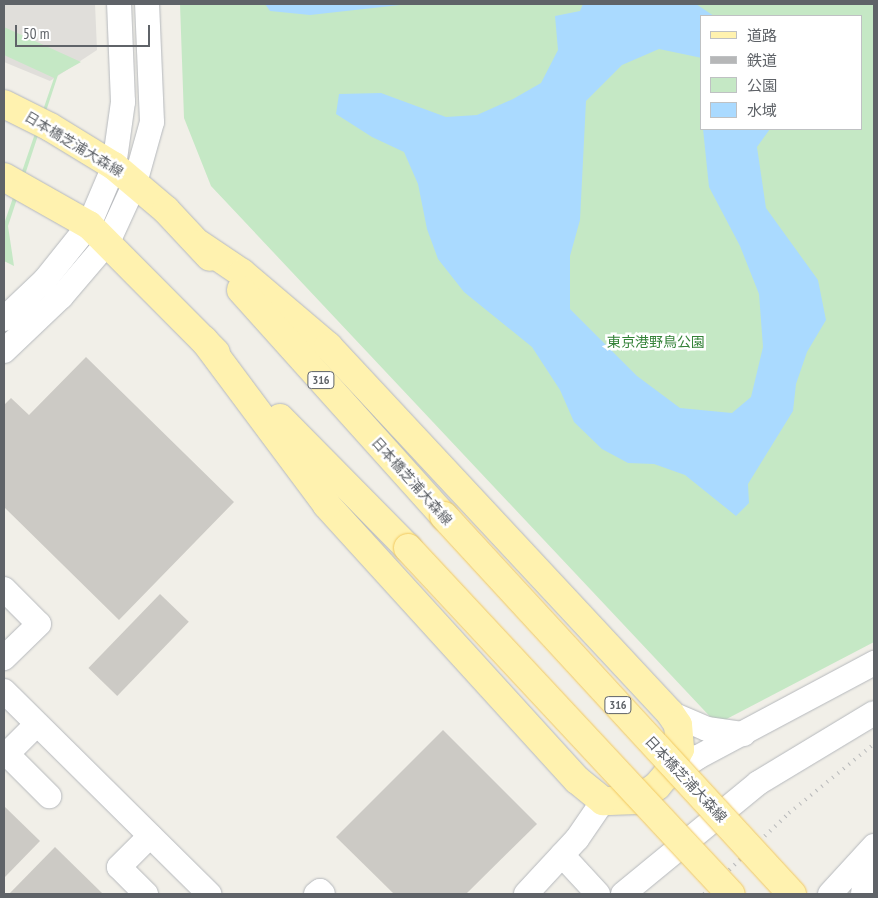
<!DOCTYPE html>
<html>
<head>
<meta charset="utf-8">
<style>
	body { margin:0 }
	#map { position:relative; width:878px; height:898px; overflow:hidden; background:#f1efe8; font-family:"PT Sans Narrow","Noto Sans JP",sans-serif }
	div>[style] { position:absolute }
	[style*='--x'] { left:calc(var(--x)*1px); top:calc(var(--y)*1px); width:calc(var(--w)*1px); rotate:calc(var(--a)*1deg) }
	.industrial>* { inset:0; background:#e0deda }
	.green>* { inset:0; background:#c5e8c5 }
	.water>* { inset:0; background:#aadaff }
	.building>* { inset:0; background:#cccac5; transform-origin:0 0 }
	.roads { filter:drop-shadow(0 0 1px #b5b8bc) drop-shadow(0 0 1px #b5b8bc) }
	.minor>* { height:24px; margin:-12px; padding:0 12px; transform-origin:12px; border-radius:12px; background:#fff }
	.major>* { height:28px; margin:-14px; padding:0 14px; transform-origin:14px; border-radius:14px; background:#fff2af }
	.rail>* { height:4px; margin-top:-2px; transform-origin:0; background:repeating-linear-gradient(90deg,#b6b7b8 0 1px,transparent 0 7px) }
	.bridges { filter:drop-shadow(0 0 1px #f2c960) drop-shadow(0 0 1px #f2c960) }
	.major-bridge>* { height:28px; margin:-14px; padding:0 14px; transform-origin:14px; border-radius:14px; background:#fff2af }
	span { translate:-50% -50%; white-space:nowrap; text-align:center; line-height:1.15; -webkit-text-stroke:5px #fff; paint-order:stroke }
	.shield-label span { padding:1px 4px; background:#fff; border:1px solid; border-radius:4px; -webkit-text-stroke-width:0 }
	.shield-label { font-size:12px; color:#5f6368; font-weight:700 }
	.street-label { font-size:14px; color:#5f6368 }
	.park-label { font-size:14px; color:#348238 }
	.frame { position:absolute; inset:0; border:5px solid #5f6368; pointer-events:none }
	.legend { position:absolute; left:700px; top:15px; width:162px; height:115px; box-sizing:border-box; background:#fff; border:1px solid #bfc1c3; margin:0; padding:6px 9px; list-style:none; font-size:15px; color:#5f6368 }
	.legend li { display:flex; align-items:center; gap:10px; height:25px }
	.legend b { width:25px; border:1px solid #bfc1c3 }
	.scale { position:absolute; left:15px; top:25px; width:135px; height:22px; box-sizing:border-box; border:2px solid #5f6368; border-top:0; padding-left:6px; font-size:15px; line-height:18px; white-space:nowrap; color:#5f6368; -webkit-text-stroke:4px #fff; paint-order:stroke }
</style>
</head>
<body>
<div id="map">
	<div class="industrial">
		<div style="clip-path:polygon(4px 4px,95px 4px,97px 50px,50px 81px,4px 62px)"></div>
	</div>
	<div class="green">
		<div style="clip-path:polygon(evenodd,180px 4px,874px 4px,874px 642px,717px 724px,211px 186px,184px 118px,180px 4px,702px 16px,862px 16px,862px 129px,702px 129px,702px 16px)"></div>
		<div style="clip-path:polygon(4px 27px,81px 62px,58px 75px,8px 226px,14px 266px,4px 261px,4px 224px,54px 78px,4px 55px)"></div>
	</div>
	<div class="water">
		<div style="clip-path:polygon(265px 4px,409px 4px,310px 15px,270px 11px)"></div>
		<div style="clip-path:polygon(583px 4px,696px 4px,714px 16px,702px 16px,702px 58px,659px 49px,622px 65px,586px 101px,580px 220px,570px 256px,570px 309px,637px 376px,680px 408px,732px 413px,751px 397px,763px 347px,759px 294px,740px 246px,709px 187px,703px 129px,770px 129px,757px 147px,766px 208px,818px 280px,826px 320px,807px 352px,796px 384px,793px 411px,748px 484px,749px 503px,736px 516px,685px 475px,654px 464px,628px 463px,602px 449px,574px 422px,560px 390px,532px 347px,464px 292px,438px 259px,427px 229px,418px 184px,404px 152px,372px 137px,336px 114px,339px 94px,381px 93px,446px 117px,477px 115px,513px 99px,541px 83px,558px 50px,555px 16px,580px 11px)"></div>
	</div>
	<div class="building">
		<div style="clip-path:polygon(86px 357px,234px 502px,119px 620px,4px 507px,4px 405px,11px 398px,29px 415px)"></div>
		<div style="left:160px;top:594px;width:40px;height:103px;rotate:44deg"></div>
		<div style="clip-path:polygon(443px 730px,537px 824px,466px 894px,394px 894px,336px 837px)"></div>
		<div style="clip-path:polygon(4px 806px,40px 841px,4px 878px)"></div>
		<div style="clip-path:polygon(55px 847px,103px 894px,9px 894px)"></div>
	</div>
	<div class="roads">
		<div class="minor">
			<div style="--x:4;--y:319;--w:57;--a:-43.6"></div>
			<div style="--x:45;--y:280;--w:70;--a:-51.3"></div>
			<div style="--x:89;--y:225;--w:64;--a:-67"></div>
			<div style="--x:114;--y:166;--w:65;--a:-82"></div>
			<div style="--x:123;--y:102;--w:98;--a:-92.3"></div>
			<div style="--x:4;--y:351;--w:79;--a:-43.5"></div>
			<div style="--x:61;--y:297;--w:72;--a:-49.5"></div>
			<div style="--x:108;--y:242;--w:65;--a:-65.4"></div>
			<div style="--x:135;--y:183;--w:63;--a:-74.4"></div>
			<div style="--x:152;--y:122;--w:118;--a:-92.4"></div>
			<div style="--x:4;--y:589;--w:49;--a:45"></div>
			<div style="--x:39;--y:624;--w:49;--a:135.8"></div>
			<div style="--x:4;--y:691;--w:289;--a:44.7"></div>
			<div style="--x:670;--y:713;--w:40;--a:23.4"></div>
			<div style="--x:707;--y:729;--w:37;--a:8"></div>
			<div style="--x:4;--y:751;--w:64;--a:45"></div>
			<div style="--x:7;--y:754;--w:42;--a:-45"></div>
			<div style="--x:664;--y:780;--w:41;--a:-34.1"></div>
			<div style="--x:698;--y:757;--w:200;--a:-28.1"></div>
			<div style="--x:562;--y:855;--w:53;--a:47.3"></div>
			<div style="--x:146;--y:894;--w:38;--a:-135"></div>
			<div style="--x:119;--y:867;--w:44;--a:-45"></div>
			<div style="--x:316;--y:894;--w:5;--a:-37"></div>
			<div style="--x:320;--y:891;--w:4;--a:45"></div>
			<div style="--x:526;--y:894;--w:75;--a:-47.2"></div>
			<div style="--x:577;--y:839;--w:46;--a:-55.6"></div>
			<div style="--x:623;--y:894;--w:175;--a:-39.4"></div>
			<div style="--x:758;--y:783;--w:135;--a:-31.1"></div>
			<div style="--x:830;--y:894;--w:65;--a:-47.5"></div>
			<div style="--x:863;--y:894;--w:33;--a:-83"></div>
			<div style="--x:867;--y:861;--w:9;--a:-58"></div>
		</div>
		<div class="major">
			<div style="--x:4;--y:104;--w:51;--a:26.6"></div>
			<div style="--x:50;--y:127;--w:75;--a:31.4"></div>
			<div style="--x:114;--y:166;--w:68;--a:40.2"></div>
			<div style="--x:166;--y:210;--w:64;--a:46.9"></div>
			<div style="--x:4;--y:177;--w:98;--a:29.5"></div>
			<div style="--x:89;--y:225;--w:180;--a:45.2"></div>
			<div style="--x:199;--y:244;--w:52;--a:34"></div>
			<div style="--x:242;--y:273;--w:113;--a:40.3"></div>
			<div style="--x:328;--y:346;--w:502;--a:47.02"></div>
			<div style="--x:670;--y:713;--w:14;--a:56"></div>
			<div style="--x:678;--y:725;--w:24;--a:85"></div>
			<div style="--x:680;--y:749;--w:27;--a:117"></div>
			<div style="--x:668;--y:773;--w:17;--a:130"></div>
			<div style="--x:657;--y:786;--w:24;--a:145"></div>
			<div style="--x:637;--y:800;--w:34;--a:178"></div>
			<div style="--x:603;--y:801;--w:33;--a:-141"></div>
			<div style="--x:577;--y:780;--w:372;--a:-132.3"></div>
			<div style="--x:327;--y:505;--w:206;--a:-126.7"></div>
			<div style="--x:241;--y:290;--w:304;--a:48.1"></div>
			<div style="--x:280;--y:418;--w:182;--a:45.4"></div>
		</div>
	</div>
	<div class="rail">
		<div style="--x:704;--y:894;--w:117;--a:-43.6"></div>
		<div style="--x:789;--y:813;--w:109;--a:-39.1"></div>
	</div>
	<div class="bridges">
		<div class="major-bridge">
			<div style="--x:444;--y:516;--w:514;--a:47.37"></div>
			<div style="--x:408;--y:548;--w:473;--a:47"></div>
		</div>
	</div>
	<div class="shield-label">
		<span style="left:321px;top:380px">316</span>
		<span style="left:618px;top:705px">316</span>
	</div>
	<div class="street-label">
		<span style="left:74px;top:144px;rotate:31deg">日本橋芝浦大森線</span>
		<span style="left:412px;top:481px;rotate:48deg">日本橋芝浦大森線</span>
		<span style="left:686px;top:779px;rotate:47deg">日本橋芝浦大森線</span>
	</div>
	<div class="park-label">
		<span style="left:656px;top:342px">東京港野鳥公園</span>
	</div>
	<div class="frame"></div>
	<ul class="legend">
	<li><b style="height:6px;background:#fff2af"></b>道路</li>
	<li><b style="height:6px;background:#b6b7b8"></b>鉄道</li>
	<li><b style="height:14px;background:#c5e8c5"></b>公園</li>
	<li><b style="height:14px;background:#aadaff"></b>水域</li>
	</ul>
	<div class="scale">50 m</div>
</div>
</body>
</html>
